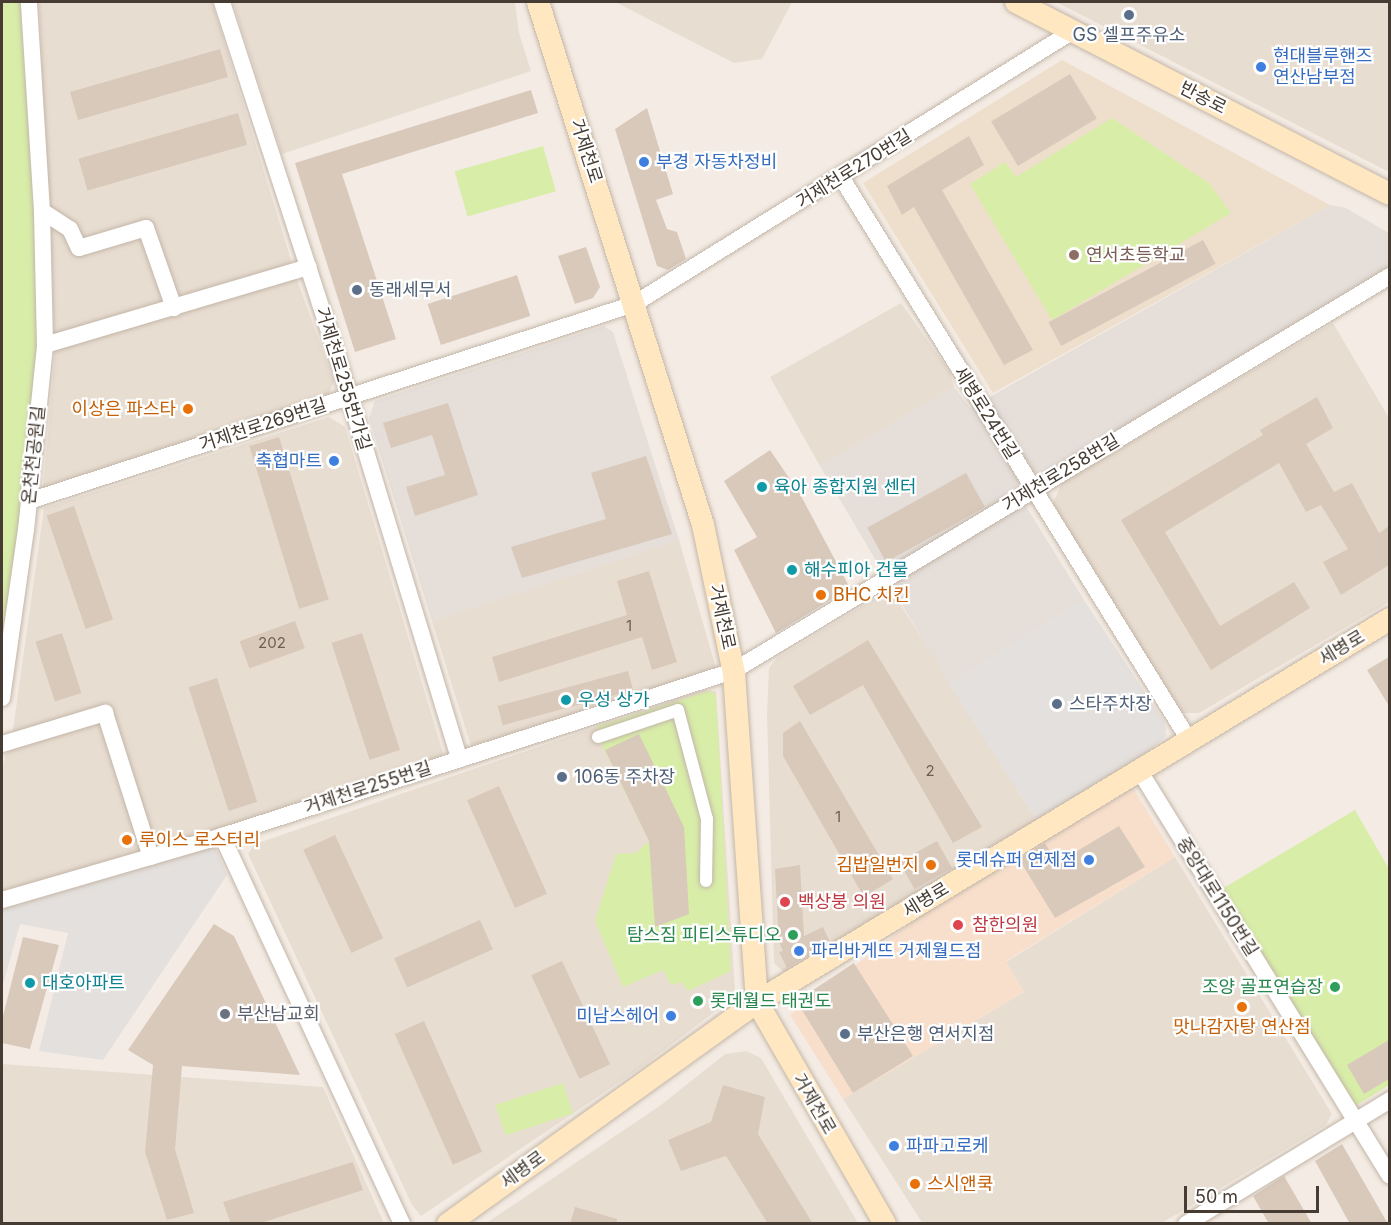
<!DOCTYPE html>
<html>
<head>
<meta charset="utf-8">
<style>
	body { margin:0 }
	#map { position:relative; width:1391px; height:1225px; overflow:hidden; background:#f4ece4; font-family:Inter,"Noto Sans KR",sans-serif }
	div>[style] { position:absolute }
	[style*='--x'] { left:calc(var(--x)*1px); top:calc(var(--y)*1px); width:calc(var(--w)*1px); rotate:calc(var(--a)*1deg) }
	.residential>* { inset:0; background:#e8ddd1 }
	.commercial>* { inset:0; background:#f8dfcc }
	.industrial>* { inset:0; background:#e5ded9 }
	.education>* { inset:0; background:#eedfcc }
	.green>* { inset:0; background:#d8eda8; transform-origin:0 0 }
	.parking>* { inset:0; background:#e4e0dd }
	.building>* { inset:0; background:#d9c9bb; transform-origin:0 0 }
	.roads { filter:drop-shadow(0 0 2px #c3b6a8) drop-shadow(0 0 2px #c3b6a8) }
	.pedestrian>* { height:12px; margin:-6px; padding:0 6px; transform-origin:6px; border-radius:6px; background:#fff }
	.minor>* { height:16px; margin:-8px; padding:0 8px; transform-origin:8px; border-radius:8px; background:#fff }
	.secondary>* { height:22px; margin:-11px; padding:0 11px; transform-origin:11px; border-radius:11px; background:#ffe7c2 }
	.dots>* { width:16px; height:16px; translate:-50% -50%; box-sizing:border-box; border:3px solid #fff; border-radius:50% }
	span { translate:-50% -50%; white-space:nowrap; text-align:center; line-height:1.15; -webkit-text-stroke:4.5px #fff; paint-order:stroke }
	.number-label { font-size:15px; color:#6b5f55 }
	.number-label span { -webkit-text-stroke-width:0 }
	.service-label { font-size:18px; color:#4e5e75 }
	.left { translate:0 -50%; text-align:left }
	.shop-label { font-size:18px; color:#366cbe }
	.right { translate:-100% -50%; text-align:right }
	.street-label { font-size:18px; color:#463c33 }
	.education-label { font-size:18px; color:#785e54 }
	.food-label { font-size:18px; color:#c56008 }
	.culture-label { font-size:18px; color:#0d838f }
	.health-label { font-size:18px; color:#be3a42 }
	.leisure-label { font-size:18px; color:#27864d }
	.worship-label { font-size:18px; color:#5b616d }
	.frame { position:absolute; inset:0; border:3px solid #463c33; pointer-events:none }
	.scale { position:absolute; left:1184px; top:1186px; width:135px; height:27px; box-sizing:border-box; border:3px solid #463c33; border-top:0; padding-left:8px; font-size:18px; line-height:21px; white-space:nowrap; color:#463c33; -webkit-text-stroke:4px #fff; paint-order:stroke }
</style>
</head>
<body>
<div id="map">
	<div class="residential">
		<div style="clip-path:polygon(39px 2px,212px 2px,297px 280px,334px 381px,328px 396px,43px 488px,55px 354px)"></div>
		<div style="clip-path:polygon(233px 2px,515px 2px,519px 33px,531px 71px,282px 154px)"></div>
		<div style="clip-path:polygon(615px 2px,792px 2px,762px 59px,734px 63px)"></div>
		<div style="clip-path:polygon(1056px 2px,1389px 2px,1389px 172px)"></div>
		<div style="clip-path:polygon(901px 303px,950px 372px,954px 387px,820px 466px,770px 377px)"></div>
		<div style="clip-path:polygon(1333px 323px,1389px 418px,1389px 602px,1199px 713px,1184px 713px,1175px 707px,1053px 503px,1062px 483px)"></div>
		<div style="clip-path:polygon(329px 417px,345px 427px,443px 753px,439px 760px,154px 849px,109px 706px,12px 737px,44px 508px)"></div>
		<div style="clip-path:polygon(679px 540px,716px 668px,713px 673px,471px 746px,432px 621px)"></div>
		<div style="clip-path:polygon(885px 580px,1037px 821px,788px 976px,774px 963px,767px 714px,769px 668px,777px 658px,874px 599px)"></div>
		<div style="clip-path:polygon(704px 690px,716px 691px,735px 990px,721px 1007px,639px 1069px,421px 1216px,412px 1205px,248px 854px,255px 844px)"></div>
		<div style="clip-path:polygon(102px 721px,144px 852px,2px 892px,2px 776px,5px 754px,14px 748px)"></div>
		<div style="clip-path:polygon(1175px 857px,1332px 1114px,1326px 1125px,1162px 1223px,923px 1224px,843px 1099px,1024px 992px,1006px 962px)"></div>
		<div style="clip-path:polygon(746px 1051px,761px 1058px,858px 1223px,485px 1224px,661px 1105px,725px 1054px)"></div>
		<div style="clip-path:polygon(2px 1064px,323px 1087px,384px 1223px,2px 1223px)"></div>
	</div>
	<div class="commercial">
		<div style="clip-path:polygon(1133px 788px,1175px 857px,1006px 961px,1024px 992px,843px 1099px,790px 1015px,925px 912px)"></div>
	</div>
	<div class="industrial">
		<div style="clip-path:polygon(1330px 205px,1346px 208px,1389px 233px,1389px 267px,1019px 495px,1084px 600px,949px 684px,820px 466px,954px 387px,970px 408px)"></div>
		<div style="clip-path:polygon(604px 326px,613px 332px,679px 540px,432px 621px,369px 418px,375px 401px)"></div>
	</div>
	<div class="education">
		<div style="clip-path:polygon(1062px 60px,1330px 205px,993px 393px,863px 183px)"></div>
	</div>
	<div class="green">
		<div style="clip-path:polygon(2px 2px,25px 2px,41px 347px,2px 665px)"></div>
		<div style="clip-path:polygon(1112px 118px,1209px 183px,1231px 213px,1052px 320px,970px 184px,1005px 162px,1016px 177px)"></div>
		<div style="left:543px;top:146px;width:47px;height:92px;rotate:74deg"></div>
		<div style="clip-path:polygon(709px 691px,716px 695px,731px 971px,688px 991px,681px 982px,671px 985px,663px 970px,623px 987px,595px 921px,616px 854px,636px 853px,649px 841px,598px 737px,597px 726px)"></div>
		<div style="clip-path:polygon(1355px 810px,1389px 869px,1389px 1085px,1354px 1107px,1222px 889px)"></div>
		<div style="left:563px;top:1083px;width:32px;height:71px;rotate:72deg"></div>
	</div>
	<div class="parking">
		<div style="clip-path:polygon(1084px 600px,1165px 723px,1166px 736px,1141px 757px,1037px 821px,949px 684px)"></div>
		<div style="clip-path:polygon(214px 845px,227px 875px,103px 1060px,39px 1051px,68px 933px,20px 924px,2px 988px,2px 909px)"></div>
	</div>
	<div class="building">
		<div style="left:220px;top:49px;width:29px;height:156px;rotate:74deg"></div>
		<div style="left:1070px;top:74px;width:52px;height:92px;rotate:59deg"></div>
		<div style="clip-path:polygon(531px 90px,538px 113px,342px 174px,396px 339px,355px 352px,295px 163px)"></div>
		<div style="clip-path:polygon(647px 108px,673px 194px,656px 200px,667px 229px,677px 232px,686px 259px,668px 270px,657px 266px,615px 129px)"></div>
		<div style="left:238px;top:113px;width:33px;height:166px;rotate:74deg"></div>
		<div style="clip-path:polygon(969px 136px,984px 165px,942px 190px,1033px 350px,1004px 365px,914px 207px,902px 215px,887px 186px)"></div>
		<div style="left:1203px;top:240px;width:27px;height:175px;rotate:62deg"></div>
		<div style="clip-path:polygon(586px 247px,600px 287px,593px 298px,575px 304px,558px 256px)"></div>
		<div style="left:517px;top:275px;width:43px;height:94px;rotate:72deg"></div>
		<div style="clip-path:polygon(1317px 397px,1333px 428px,1306px 444px,1334px 492px,1352px 483px,1379px 533px,1389px 526px,1389px 565px,1341px 595px,1323px 562px,1348px 549px,1321px 505px,1306px 512px,1279px 463px,1165px 532px,1220px 626px,1294px 582px,1310px 608px,1211px 670px,1121px 520px,1263px 435px,1260px 430px)"></div>
		<div style="clip-path:polygon(448px 403px,478px 495px,415px 516px,406px 487px,445px 475px,432px 435px,391px 448px,383px 423px)"></div>
		<div style="left:279px;top:437px;width:170px;height:31px;rotate:73deg"></div>
		<div style="clip-path:polygon(770px 450px,800px 494px,850px 588px,776px 633px,734px 550px,757px 537px,724px 481px)"></div>
		<div style="clip-path:polygon(646px 456px,672px 534px,522px 578px,511px 547px,606px 519px,591px 473px)"></div>
		<div style="left:966px;top:473px;width:39px;height:113px;rotate:61deg"></div>
		<div style="left:74px;top:506px;width:120px;height:29px;rotate:71deg"></div>
		<div style="clip-path:polygon(649px 571px,677px 662px,652px 670px,642px 637px,499px 682px,492px 657px,627px 615px,617px 581px)"></div>
		<div style="left:295px;top:621px;width:29px;height:59px;rotate:70deg"></div>
		<div style="left:62px;top:633px;width:63px;height:28px;rotate:72deg"></div>
		<div style="left:362px;top:633px;width:123px;height:32px;rotate:72deg"></div>
		<div style="clip-path:polygon(868px 640px,982px 827px,953px 843px,863px 685px,810px 715px,793px 686px)"></div>
		<div style="clip-path:polygon(1389px 657px,1389px 706px,1367px 670px)"></div>
		<div style="left:628px;top:671px;width:20px;height:135px;rotate:75deg"></div>
		<div style="left:217px;top:678px;width:130px;height:30px;rotate:72deg"></div>
		<div style="clip-path:polygon(800px 721px,893px 879px,864px 897px,783px 756px,783px 733px)"></div>
		<div style="clip-path:polygon(639px 734px,684px 827px,689px 914px,655px 927px,649px 841px,605px 750px)"></div>
		<div style="left:499px;top:786px;width:118px;height:35px;rotate:66deg"></div>
		<div style="clip-path:polygon(1119px 826px,1145px 867px,1055px 918px,1019px 859px,1045px 843px,1057px 863px)"></div>
		<div style="left:335px;top:835px;width:114px;height:35px;rotate:65deg"></div>
		<div style="left:937px;top:841px;width:31px;height:43px;rotate:61deg"></div>
		<div style="clip-path:polygon(800px 865px,804px 936px,823px 927px,830px 942px,787px 968px,779px 952px,783px 951px,779px 942px,775px 869px)"></div>
		<div style="left:480px;top:920px;width:32px;height:94px;rotate:66deg"></div>
		<div style="clip-path:polygon(214px 924px,234px 936px,300px 1075px,182px 1066px,175px 1149px,194px 1213px,167px 1220px,145px 1152px,153px 1065px,128px 1050px)"></div>
		<div style="clip-path:polygon(23px 937px,59px 945px,30px 1049px,2px 1043px,2px 1020px)"></div>
		<div style="left:562px;top:961px;width:114px;height:34px;rotate:65deg"></div>
		<div style="clip-path:polygon(854px 963px,913px 1056px,853px 1093px,802px 1010px,807px 994px)"></div>
		<div style="left:424px;top:1021px;width:143px;height:32px;rotate:66deg"></div>
		<div style="clip-path:polygon(1389px 1040px,1389px 1079px,1364px 1094px,1347px 1065px)"></div>
		<div style="clip-path:polygon(723px 1085px,765px 1097px,758px 1134px,813px 1224px,768px 1224px,726px 1156px,681px 1171px,668px 1140px,711px 1122px)"></div>
		<div style="clip-path:polygon(1342px 1144px,1388px 1224px,1350px 1224px,1315px 1161px)"></div>
		<div style="clip-path:polygon(353px 1162px,363px 1190px,258px 1224px,231px 1224px,223px 1202px)"></div>
		<div style="clip-path:polygon(1284px 1176px,1312px 1224px,1269px 1224px,1253px 1196px)"></div>
		<div style="clip-path:polygon(575px 1207px,617px 1219px,617px 1224px,570px 1224px)"></div>
	</div>
	<div class="roads">
		<div class="pedestrian">
			<div style="--x:598;--y:737;--w:84;--a:-18.6"></div>
			<div style="--x:678;--y:710;--w:113;--a:75.1"></div>
			<div style="--x:707;--y:819;--w:62;--a:90.9"></div>
		</div>
		<div class="minor">
			<div style="--x:222;--y:2;--w:359;--a:72"></div>
			<div style="--x:333;--y:343;--w:435;--a:73.1"></div>
			<div style="--x:841;--y:177;--w:662;--a:58.28"></div>
			<div style="--x:42;--y:211;--w:33;--a:33"></div>
			<div style="--x:70;--y:229;--w:21;--a:65"></div>
			<div style="--x:79;--y:248;--w:70;--a:-16.6"></div>
			<div style="--x:146;--y:228;--w:85;--a:70.7"></div>
			<div style="--x:45;--y:345;--w:275;--a:-16.5"></div>
			<div style="--x:29;--y:501;--w:636;--a:-18.04"></div>
			<div style="--x:634;--y:304;--w:517;--a:-31.88"></div>
			<div style="--x:2;--y:698;--w:170;--a:-81.9"></div>
			<div style="--x:26;--y:530;--w:186;--a:-84.1"></div>
			<div style="--x:45;--y:345;--w:134;--a:-91.3"></div>
			<div style="--x:42;--y:211;--w:209;--a:-93.6"></div>
			<div style="--x:2;--y:744;--w:108;--a:-16.8"></div>
			<div style="--x:105;--y:713;--w:151;--a:72.3"></div>
			<div style="--x:1139;--y:770;--w:477;--a:58.3"></div>
			<div style="--x:222;--y:836;--w:428;--a:65.1"></div>
			<div style="--x:2;--y:900;--w:229;--a:-16.2"></div>
			<div style="--x:222;--y:836;--w:537;--a:-17.9"></div>
			<div style="--x:733;--y:671;--w:767;--a:-31.02"></div>
			<div style="--x:1186;--y:1224;--w:239;--a:-31.3"></div>
		</div>
		<div class="secondary">
			<div style="--x:538;--y:2;--w:548;--a:72.49"></div>
			<div style="--x:703;--y:525;--w:151;--a:78.2"></div>
			<div style="--x:734;--y:673;--w:330;--a:86"></div>
			<div style="--x:757;--y:1002;--w:256;--a:60"></div>
			<div style="--x:1016;--y:2;--w:420;--a:27.2"></div>
			<div style="--x:448;--y:1224;--w:380;--a:-35.7"></div>
			<div style="--x:757;--y:1002;--w:740;--a:-31.18"></div>
		</div>
	</div>
	<div class="dots">
		<div style="left:1129px;top:15px;background:#5c6f8a"></div>
		<div style="left:1261px;top:67px;background:#3f7fe0"></div>
		<div style="left:644px;top:162px;background:#3f7fe0"></div>
		<div style="left:1074px;top:255px;background:#8d6e63"></div>
		<div style="left:357px;top:290px;background:#5c6f8a"></div>
		<div style="left:188px;top:409px;background:#e8710a"></div>
		<div style="left:334px;top:461px;background:#3f7fe0"></div>
		<div style="left:762px;top:487px;background:#0f9aa8"></div>
		<div style="left:792px;top:570px;background:#0f9aa8"></div>
		<div style="left:821px;top:595px;background:#e8710a"></div>
		<div style="left:566px;top:700px;background:#0f9aa8"></div>
		<div style="left:1057px;top:704px;background:#5c6f8a"></div>
		<div style="left:562px;top:777px;background:#5c6f8a"></div>
		<div style="left:127px;top:840px;background:#e8710a"></div>
		<div style="left:1089px;top:860px;background:#3f7fe0"></div>
		<div style="left:931px;top:865px;background:#e8710a"></div>
		<div style="left:785px;top:902px;background:#e0444e"></div>
		<div style="left:958px;top:925px;background:#e0444e"></div>
		<div style="left:793px;top:935px;background:#2e9e5b"></div>
		<div style="left:799px;top:951px;background:#3f7fe0"></div>
		<div style="left:30px;top:983px;background:#0f9aa8"></div>
		<div style="left:1335px;top:987px;background:#2e9e5b"></div>
		<div style="left:698px;top:1001px;background:#2e9e5b"></div>
		<div style="left:1242px;top:1007px;background:#e8710a"></div>
		<div style="left:225px;top:1014px;background:#6b7280"></div>
		<div style="left:671px;top:1016px;background:#3f7fe0"></div>
		<div style="left:845px;top:1034px;background:#5c6f8a"></div>
		<div style="left:894px;top:1146px;background:#3f7fe0"></div>
		<div style="left:915px;top:1184px;background:#e8710a"></div>
	</div>
	<div class="number-label">
		<span style="left:629px;top:626px">1</span>
		<span style="left:272px;top:643px">202</span>
		<span style="left:930px;top:771px">2</span>
		<span style="left:838px;top:817px">1</span>
	</div>
	<div class="service-label">
		<span style="left:1129px;top:35px">GS 셀프주유소</span>
		<span class="left" style="left:369px;top:290px">동래세무서</span>
		<span class="left" style="left:1069px;top:704px">스타주차장</span>
		<span class="left" style="left:574px;top:777px">106동 주차장</span>
		<span class="left" style="left:857px;top:1034px">부산은행 연서지점</span>
	</div>
	<div class="shop-label">
		<span class="left" style="left:1273px;top:67px">현대블루핸즈<br>연산남부점</span>
		<span class="left" style="left:656px;top:162px">부경 자동차정비</span>
		<span class="right" style="left:322px;top:461px">축협마트</span>
		<span class="right" style="left:1077px;top:860px">롯데슈퍼 연제점</span>
		<span class="left" style="left:811px;top:951px">파리바게뜨 거제월드점</span>
		<span class="right" style="left:659px;top:1016px">미남스헤어</span>
		<span class="left" style="left:906px;top:1146px">파파고로케</span>
	</div>
	<div class="street-label">
		<span style="left:1203px;top:98px;rotate:27deg">반송로</span>
		<span style="left:586px;top:151px;rotate:72deg">거제천로</span>
		<span style="left:854px;top:169px;rotate:-32deg">거제천로270번길</span>
		<span style="left:343px;top:379px;rotate:73deg">거제천로255번가길</span>
		<span style="left:986px;top:413px;rotate:58deg">세병로24번길</span>
		<span style="left:263px;top:425px;rotate:-18deg">거제천로269번길</span>
		<span style="left:34px;top:455px;rotate:-84deg">온천천공원길</span>
		<span style="left:1061px;top:473px;rotate:-31deg">거제천로258번길</span>
		<span style="left:722px;top:617px;rotate:78deg">거제천로</span>
		<span style="left:1342px;top:648px;rotate:-31deg">세병로</span>
		<span style="left:368px;top:788px;rotate:-18deg">거제천로255번길</span>
		<span style="left:1217px;top:897px;rotate:58deg">중앙대로1150번길</span>
		<span style="left:926px;top:900px;rotate:-31deg">세병로</span>
		<span style="left:814px;top:1104px;rotate:60deg">거제천로</span>
		<span style="left:523px;top:1170px;rotate:-36deg">세병로</span>
	</div>
	<div class="education-label">
		<span class="left" style="left:1086px;top:255px">연서초등학교</span>
	</div>
	<div class="food-label">
		<span class="right" style="left:176px;top:409px">이상은 파스타</span>
		<span class="left" style="left:833px;top:595px">BHC 치킨</span>
		<span class="left" style="left:139px;top:840px">루이스 로스터리</span>
		<span class="right" style="left:919px;top:865px">김밥일번지</span>
		<span style="left:1242px;top:1027px">맛나감자탕 연산점</span>
		<span class="left" style="left:927px;top:1184px">스시앤쿡</span>
	</div>
	<div class="culture-label">
		<span class="left" style="left:774px;top:487px">육아 종합지원 센터</span>
		<span class="left" style="left:804px;top:570px">해수피아 건물</span>
		<span class="left" style="left:578px;top:700px">우성 상가</span>
		<span class="left" style="left:42px;top:983px">대호아파트</span>
	</div>
	<div class="health-label">
		<span class="left" style="left:798px;top:902px">백상붕 의원</span>
		<span class="left" style="left:972px;top:925px">참한의원</span>
	</div>
	<div class="leisure-label">
		<span class="right" style="left:781px;top:935px">탐스짐 피티스튜디오</span>
		<span class="right" style="left:1323px;top:987px">조양 골프연습장</span>
		<span class="left" style="left:710px;top:1001px">롯데월드 태권도</span>
	</div>
	<div class="worship-label">
		<span class="left" style="left:237px;top:1014px">부산남교회</span>
	</div>
	<div class="frame"></div>
	<div class="scale">50 m</div>
</div>
</body>
</html>
